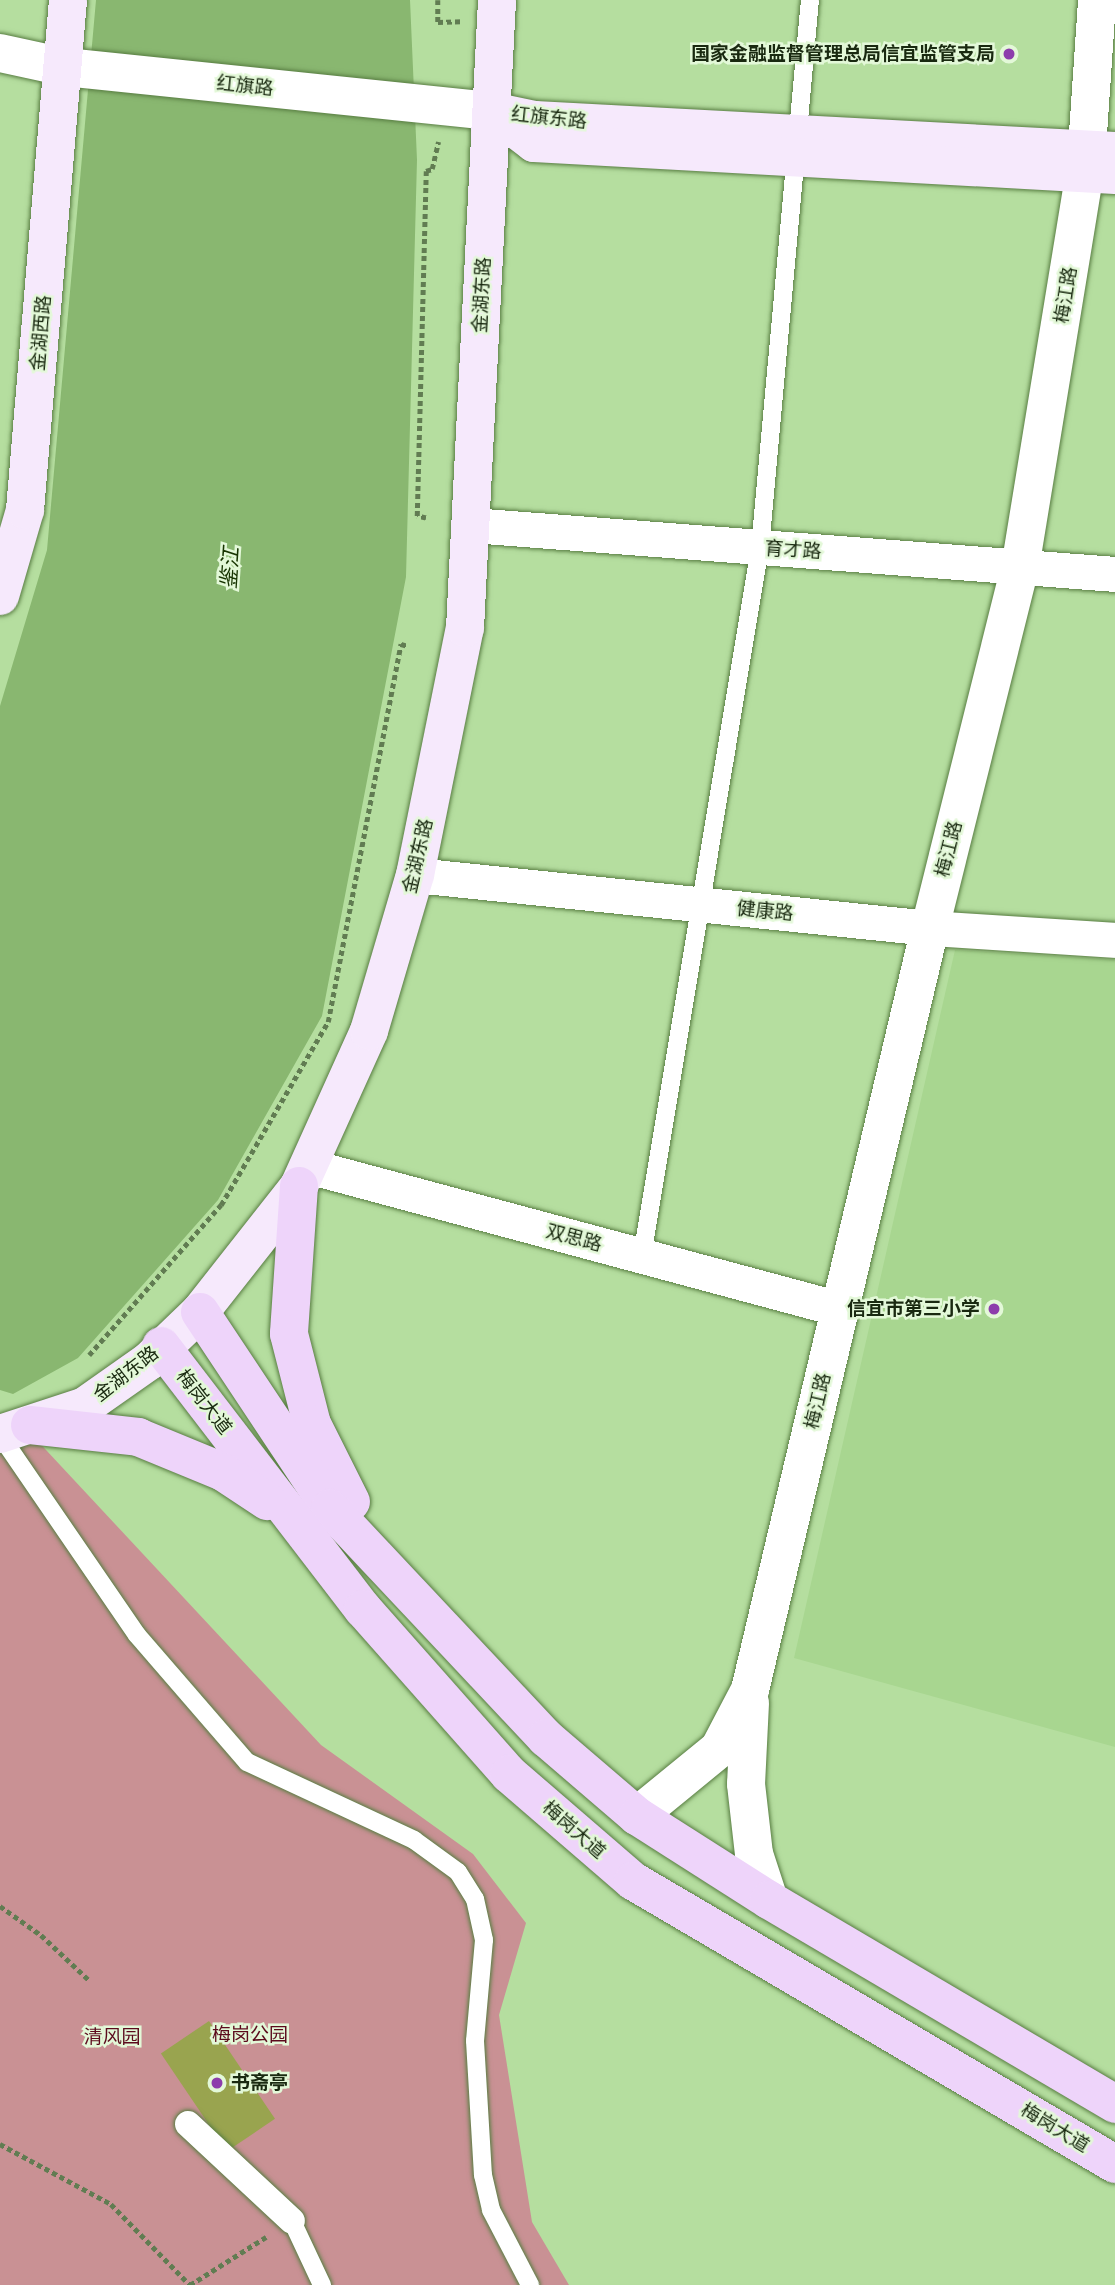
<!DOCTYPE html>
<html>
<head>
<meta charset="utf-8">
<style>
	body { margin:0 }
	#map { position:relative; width:1115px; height:2285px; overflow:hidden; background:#b5de9f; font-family:"PT Sans Narrow","Noto Sans SC",sans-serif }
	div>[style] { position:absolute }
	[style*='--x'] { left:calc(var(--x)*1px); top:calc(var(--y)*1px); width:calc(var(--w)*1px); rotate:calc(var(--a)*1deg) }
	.built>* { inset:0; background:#a8d690 }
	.green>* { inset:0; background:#c99194 }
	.water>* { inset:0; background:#89b770 }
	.building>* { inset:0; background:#99a44f; transform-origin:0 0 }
	.path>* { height:4.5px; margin-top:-2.25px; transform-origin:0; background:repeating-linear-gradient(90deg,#617c52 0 5px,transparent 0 8.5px) }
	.roads { filter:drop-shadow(0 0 2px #587d42) drop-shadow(0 0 2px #587d42) }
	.service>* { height:18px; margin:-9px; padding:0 9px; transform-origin:9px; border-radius:9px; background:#fff }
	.pedestrian>* { height:26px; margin:-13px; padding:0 13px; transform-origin:13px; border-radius:13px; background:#fff }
	.minor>* { height:35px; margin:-17.5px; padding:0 17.5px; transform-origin:17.5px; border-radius:17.5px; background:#fff }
	.tertiary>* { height:38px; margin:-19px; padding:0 19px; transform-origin:19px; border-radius:19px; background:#fff }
	.secondary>* { height:38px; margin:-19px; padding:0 19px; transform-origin:19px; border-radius:19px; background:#f6e9fc }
	.primary>* { height:38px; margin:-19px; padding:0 19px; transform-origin:19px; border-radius:19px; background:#eed4fa }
	.dots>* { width:19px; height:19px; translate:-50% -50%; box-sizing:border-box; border:4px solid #e3f8d8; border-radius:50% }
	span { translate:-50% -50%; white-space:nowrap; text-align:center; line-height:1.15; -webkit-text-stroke:5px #e3f8d8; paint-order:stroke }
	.poi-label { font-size:19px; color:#192910; font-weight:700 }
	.right { translate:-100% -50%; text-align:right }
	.left { translate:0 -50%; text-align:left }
	.street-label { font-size:19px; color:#192910 }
	.park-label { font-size:19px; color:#5b0a1c }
	.water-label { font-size:21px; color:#173401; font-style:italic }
</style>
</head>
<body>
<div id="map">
	<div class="built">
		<div style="clip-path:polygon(955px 950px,1115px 960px,1115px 1747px,794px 1658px)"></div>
	</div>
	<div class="green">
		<div style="clip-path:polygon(33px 1436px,321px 1745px,473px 1854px,526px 1923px,499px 2015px,532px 2222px,569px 2285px,0 2285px,0 1442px)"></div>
	</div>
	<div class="water">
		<div style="clip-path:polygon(96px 0,410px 0,417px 160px,406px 577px,322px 1016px,218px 1200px,78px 1358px,13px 1394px,0 1390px,0 706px,47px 550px)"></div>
	</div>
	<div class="building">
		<div style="left:209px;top:2021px;width:118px;height:58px;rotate:56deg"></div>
	</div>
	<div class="path">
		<div style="--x:438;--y:0;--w:22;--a:90"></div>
		<div style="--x:438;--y:22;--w:24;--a:-2"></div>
		<div style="--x:426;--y:518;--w:9;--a:-167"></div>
		<div style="--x:417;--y:516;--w:345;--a:-88.5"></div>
		<div style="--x:426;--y:171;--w:6;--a:-18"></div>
		<div style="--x:432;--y:169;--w:28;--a:-77"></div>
		<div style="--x:89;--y:1355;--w:200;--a:-48.7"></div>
		<div style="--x:221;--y:1205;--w:212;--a:-59.7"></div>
		<div style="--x:328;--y:1022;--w:385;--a:-79.1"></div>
		<div style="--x:401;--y:644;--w:7;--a:16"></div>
		<div style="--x:0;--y:1906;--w:50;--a:35.3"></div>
		<div style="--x:41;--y:1935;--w:67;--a:43.2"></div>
		<div style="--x:0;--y:2144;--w:126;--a:28.4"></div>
		<div style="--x:111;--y:2204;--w:113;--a:45.7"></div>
		<div style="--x:190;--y:2285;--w:90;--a:-32.3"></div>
	</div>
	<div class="roads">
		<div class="service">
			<div style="--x:642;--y:1256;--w:718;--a:-80.54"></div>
			<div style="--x:760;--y:548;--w:550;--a:-84.79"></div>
			<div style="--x:0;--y:1435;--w:242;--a:55.6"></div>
			<div style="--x:137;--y:1635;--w:168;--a:49.1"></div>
			<div style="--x:247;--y:1762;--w:184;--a:25"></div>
			<div style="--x:414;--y:1840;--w:54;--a:36"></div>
			<div style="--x:458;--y:1872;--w:32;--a:58"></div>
			<div style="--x:475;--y:1899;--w:42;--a:77.6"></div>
			<div style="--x:484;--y:1940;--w:101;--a:95.1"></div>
			<div style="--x:475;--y:2041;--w:134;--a:86.6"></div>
			<div style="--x:483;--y:2175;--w:36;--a:77"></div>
			<div style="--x:491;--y:2210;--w:85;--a:62.5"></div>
			<div style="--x:292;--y:2221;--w:71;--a:64.9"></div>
		</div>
		<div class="pedestrian">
			<div style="--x:188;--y:2124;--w:142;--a:43"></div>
		</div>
		<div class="minor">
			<div style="--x:471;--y:525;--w:646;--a:4.35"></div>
			<div style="--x:415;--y:875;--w:518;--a:5.88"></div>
			<div style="--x:930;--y:928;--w:185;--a:3.7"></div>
			<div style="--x:308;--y:1166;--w:551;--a:15.05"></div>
		</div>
		<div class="tertiary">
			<div style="--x:0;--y:53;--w:66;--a:12.2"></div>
			<div style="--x:65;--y:67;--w:429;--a:5.9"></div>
			<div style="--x:750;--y:1703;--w:81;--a:92.8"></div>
			<div style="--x:746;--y:1784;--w:70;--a:83.5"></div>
			<div style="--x:754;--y:1854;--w:48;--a:71.9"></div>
			<div style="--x:637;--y:1816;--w:106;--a:-39.3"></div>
			<div style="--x:719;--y:1749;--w:67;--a:-62.3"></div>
			<div style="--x:750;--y:1690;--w:783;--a:-76.71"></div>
			<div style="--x:930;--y:928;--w:371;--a:-76"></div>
			<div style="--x:1020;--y:568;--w:410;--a:-80.7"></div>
			<div style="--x:1086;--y:163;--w:163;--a:-86.1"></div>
		</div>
		<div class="secondary">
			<div style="--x:1115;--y:151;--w:581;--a:-176.94"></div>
			<div style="--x:535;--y:120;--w:44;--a:-168.2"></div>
			<div style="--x:492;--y:111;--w:53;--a:37.3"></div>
			<div style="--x:534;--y:143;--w:582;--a:3.15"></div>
			<div style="--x:0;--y:596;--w:90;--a:-73.8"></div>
			<div style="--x:25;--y:510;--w:512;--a:-85.18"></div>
			<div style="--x:0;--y:1434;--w:89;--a:-18.2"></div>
			<div style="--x:85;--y:1406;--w:78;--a:-35.1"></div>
			<div style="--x:149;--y:1361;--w:71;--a:-43.9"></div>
			<div style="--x:200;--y:1312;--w:160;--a:-51.8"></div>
			<div style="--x:299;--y:1186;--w:170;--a:-65.7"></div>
			<div style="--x:369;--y:1031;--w:163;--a:-73.6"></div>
			<div style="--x:415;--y:875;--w:252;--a:-78.6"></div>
			<div style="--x:465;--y:628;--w:629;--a:-87.08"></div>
		</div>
		<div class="primary">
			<div style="--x:299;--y:1186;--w:148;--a:93.9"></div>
			<div style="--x:289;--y:1334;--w:93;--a:75.7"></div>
			<div style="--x:312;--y:1424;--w:87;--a:63.4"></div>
			<div style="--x:200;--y:1312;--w:235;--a:56.4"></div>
			<div style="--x:330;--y:1508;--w:316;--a:46.8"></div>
			<div style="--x:546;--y:1738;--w:120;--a:40.6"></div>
			<div style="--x:637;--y:1816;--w:156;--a:32.5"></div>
			<div style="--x:769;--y:1900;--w:402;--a:30.5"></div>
			<div style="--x:161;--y:1346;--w:332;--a:52.5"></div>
			<div style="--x:363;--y:1609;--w:220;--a:48.5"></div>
			<div style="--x:509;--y:1774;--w:164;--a:40.8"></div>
			<div style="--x:633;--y:1881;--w:559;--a:30.42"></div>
			<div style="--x:30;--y:1425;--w:109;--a:6.3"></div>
			<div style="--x:138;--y:1437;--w:92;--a:22.4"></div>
			<div style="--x:223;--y:1472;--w:53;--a:33.4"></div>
		</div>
	</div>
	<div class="dots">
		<div style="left:1009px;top:54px;background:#8d3dac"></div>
		<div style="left:994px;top:1309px;background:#8d3dac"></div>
		<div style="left:217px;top:2083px;background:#8d3dac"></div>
	</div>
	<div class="poi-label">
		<span class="right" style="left:995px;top:54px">国家金融监督管理总局信宜监管支局</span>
		<span class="right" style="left:980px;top:1309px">信宜市第三小学</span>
		<span class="left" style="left:231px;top:2083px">书斋亭</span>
	</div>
	<div class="street-label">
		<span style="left:245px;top:86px;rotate:6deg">红旗路</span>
		<span style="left:549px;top:118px;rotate:6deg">红旗东路</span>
		<span style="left:482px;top:295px;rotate:-87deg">金湖东路</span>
		<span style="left:1066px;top:295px;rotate:-81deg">梅江路</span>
		<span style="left:41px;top:333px;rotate:-85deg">金湖西路</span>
		<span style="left:793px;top:550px;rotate:4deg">育才路</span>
		<span style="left:949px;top:849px;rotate:-76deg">梅江路</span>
		<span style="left:418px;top:856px;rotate:-77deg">金湖东路</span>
		<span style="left:765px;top:911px;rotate:6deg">健康路</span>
		<span style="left:574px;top:1238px;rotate:15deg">双思路</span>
		<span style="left:126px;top:1374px;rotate:-38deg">金湖东路</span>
		<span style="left:818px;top:1401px;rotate:-77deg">梅江路</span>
		<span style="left:204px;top:1402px;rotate:52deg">梅岗大道</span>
		<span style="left:574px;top:1830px;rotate:41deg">梅岗大道</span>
		<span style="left:1055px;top:2128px;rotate:31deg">梅岗大道</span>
	</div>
	<div class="park-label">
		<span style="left:250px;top:2035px">梅岗公园</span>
		<span style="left:112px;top:2037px">清风园</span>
	</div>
	<div class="water-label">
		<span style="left:230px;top:568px;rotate:-86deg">鉴江</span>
	</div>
</div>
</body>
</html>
